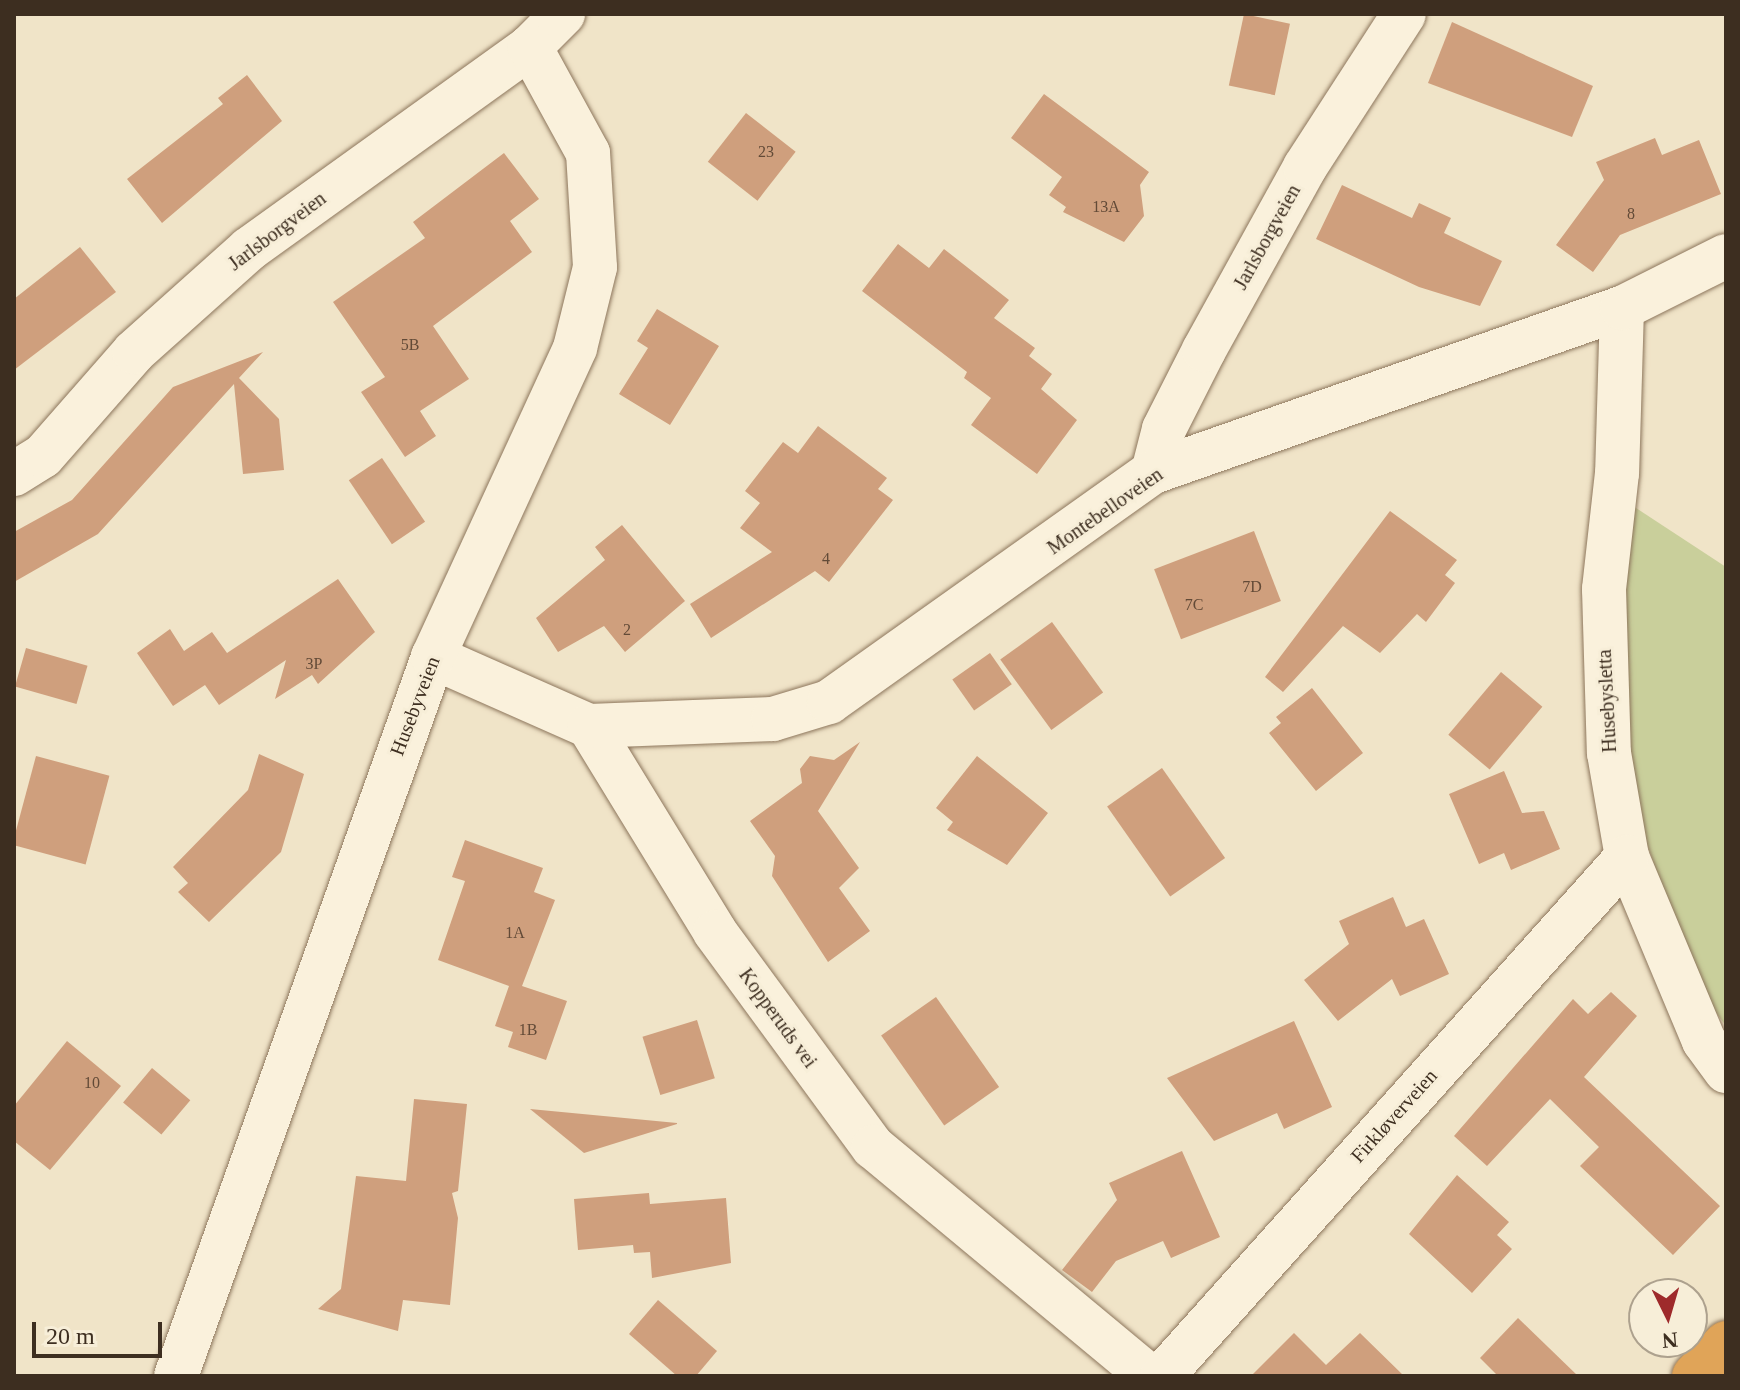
<!DOCTYPE html>
<html>
<head>
<meta charset="utf-8">
<style>
	body { margin:0 }
	#map { position:relative; width:1740px; height:1390px; overflow:hidden; background:#f0e4c8; font-family:Georgia,serif }
	div>[style] { position:absolute }
	[style*='--x'] { left:calc(var(--x)*1px); top:calc(var(--y)*1px); width:calc(var(--w)*1px); rotate:calc(var(--a)*1deg) }
	.green>* { inset:0; background:#c9cf9b }
	.building>* { inset:0; background:#cf9f7d; transform-origin:0 0 }
	.roads { filter:drop-shadow(0 0 2px #8d765c) drop-shadow(0 0 2px #8d765c) }
	.minor>* { height:44px; margin:-22px; padding:0 22px; transform-origin:22px; border-radius:22px; background:#faf1dc }
	.highway>* { height:44px; margin:-22px; padding:0 22px; transform-origin:22px; border-radius:22px; background:#e0a458 }
	span { translate:-50% -50%; white-space:nowrap; text-align:center; line-height:1.15; -webkit-text-stroke:6px #f7eed8; paint-order:stroke }
	.number-label { font-size:16px; color:#624a37 }
	.number-label span { -webkit-text-stroke-width:0 }
	.street-label { font-size:20px; color:#3d2e20 }
	.frame { position:absolute; inset:0; border:16px solid #3d2e20; pointer-events:none }
	.north { position:absolute; left:1628px; top:1278px; width:80px; height:80px; box-sizing:border-box; background:#f7eed8; border:2px solid #ada18e; border-radius:50%; rotate:175deg; font-size:22px; font-weight:700; line-height:32px; text-align:center; color:#3d2e20 }
	.north::after { content:''; display:block; margin:auto; width:28px; height:36px; background:#9e2a2b; clip-path:polygon(50% 0,100% 100%,50% 72%,0 100%) }
	.scale { position:absolute; left:32px; top:1322px; width:130px; height:36px; box-sizing:border-box; border:4px solid #3d2e20; border-top:0; padding-left:10px; font-size:24px; line-height:28px; white-space:nowrap; color:#3d2e20; -webkit-text-stroke:6px #f7eed8; paint-order:stroke }
</style>
</head>
<body>
<div id="map">
	<div class="green">
		<div style="clip-path:polygon(1633px 506px,1726px 567px,1726px 1026px,1696px 986px,1629px 792px,1612px 622px)"></div>
	</div>
	<div class="building">
		<div style="left:1244px;top:14px;width:47px;height:73px;rotate:12deg"></div>
		<div style="clip-path:polygon(1452px 22px,1593px 86px,1572px 137px,1428px 83px)"></div>
		<div style="clip-path:polygon(247px 75px,282px 121px,162px 223px,127px 179px,223px 104px,218px 98px)"></div>
		<div style="clip-path:polygon(1044px 94px,1149px 172px,1140px 185px,1144px 216px,1124px 242px,1063px 212px,1066px 207px,1049px 195px,1062px 177px,1011px 138px)"></div>
		<div style="left:746px;top:113px;width:63px;height:62px;rotate:38deg"></div>
		<div style="clip-path:polygon(1655px 138px,1662px 155px,1699px 140px,1721px 194px,1620px 235px,1593px 272px,1556px 245px,1604px 180px,1596px 162px)"></div>
		<div style="clip-path:polygon(504px 153px,539px 199px,510px 221px,532px 252px,433px 326px,469px 379px,420px 411px,436px 436px,405px 457px,361px 392px,385px 377px,333px 302px,425px 238px,413px 222px)"></div>
		<div style="clip-path:polygon(1342px 185px,1412px 218px,1419px 203px,1451px 218px,1444px 233px,1502px 261px,1480px 306px,1419px 287px,1316px 239px)"></div>
		<div style="clip-path:polygon(898px 244px,929px 268px,944px 249px,1009px 300px,994px 318px,1035px 348px,1029px 356px,1052px 374px,1041px 389px,1077px 420px,1037px 474px,971px 425px,991px 398px,964px 378px,967px 372px,862px 291px)"></div>
		<div style="clip-path:polygon(80px 247px,116px 292px,14px 370px,14px 299px)"></div>
		<div style="clip-path:polygon(657px 309px,719px 346px,670px 425px,619px 394px,648px 348px,637px 341px)"></div>
		<div style="clip-path:polygon(263px 352px,239px 378px,279px 419px,284px 470px,243px 474px,234px 384px,98px 534px,14px 582px,14px 532px,72px 500px,173px 387px)"></div>
		<div style="clip-path:polygon(818px 426px,887px 478px,878px 489px,893px 500px,829px 582px,815px 571px,711px 638px,690px 604px,772px 552px,740px 528px,760px 503px,745px 491px,783px 442px,798px 453px)"></div>
		<div style="left:382px;top:458px;width:77px;height:40px;rotate:56deg"></div>
		<div style="clip-path:polygon(1390px 511px,1457px 560px,1445px 575px,1455px 583px,1426px 622px,1417px 614px,1380px 653px,1343px 626px,1283px 692px,1265px 677px)"></div>
		<div style="clip-path:polygon(622px 525px,685px 601px,625px 652px,604px 626px,558px 652px,536px 618px,605px 560px,595px 547px)"></div>
		<div style="left:1254px;top:531px;width:75px;height:107px;rotate:69deg"></div>
		<div style="clip-path:polygon(338px 579px,375px 632px,318px 684px,312px 675px,275px 699px,286px 660px,219px 705px,205px 685px,173px 706px,137px 653px,170px 629px,184px 651px,212px 632px,227px 653px)"></div>
		<div style="left:1052px;top:622px;width:87px;height:64px;rotate:54deg"></div>
		<div style="left:26px;top:648px;width:64px;height:40px;rotate:16deg"></div>
		<div style="left:990px;top:653px;width:38px;height:46px;rotate:55deg"></div>
		<div style="left:1501px;top:672px;width:54px;height:82px;rotate:40deg"></div>
		<div style="clip-path:polygon(1312px 688px,1363px 753px,1316px 791px,1269px 733px,1281px 723px,1276px 717px)"></div>
		<div style="clip-path:polygon(860px 742px,818px 811px,859px 868px,839px 888px,870px 931px,828px 962px,772px 876px,775px 856px,750px 821px,802px 783px,800px 769px,810px 756px,834px 760px)"></div>
		<div style="clip-path:polygon(259px 754px,304px 774px,281px 852px,209px 922px,178px 892px,188px 883px,173px 867px,248px 790px)"></div>
		<div style="left:36px;top:756px;width:76px;height:92px;rotate:15deg"></div>
		<div style="clip-path:polygon(977px 756px,1048px 813px,1007px 865px,947px 830px,953px 822px,936px 808px)"></div>
		<div style="left:1162px;top:768px;width:110px;height:67px;rotate:55deg"></div>
		<div style="clip-path:polygon(1504px 771px,1522px 813px,1544px 811px,1560px 849px,1511px 870px,1504px 853px,1479px 864px,1449px 794px)"></div>
		<div style="clip-path:polygon(465px 840px,543px 868px,534px 892px,555px 900px,522px 986px,567px 1001px,546px 1060px,508px 1047px,513px 1032px,495px 1026px,509px 986px,438px 960px,465px 881px,452px 877px)"></div>
		<div style="clip-path:polygon(1393px 897px,1406px 927px,1424px 919px,1449px 974px,1400px 996px,1392px 979px,1338px 1021px,1304px 980px,1349px 944px,1339px 921px)"></div>
		<div style="clip-path:polygon(1611px 992px,1637px 1016px,1584px 1077px,1720px 1206px,1673px 1255px,1580px 1166px,1599px 1147px,1550px 1099px,1487px 1166px,1454px 1136px,1573px 999px,1588px 1014px)"></div>
		<div style="left:936px;top:997px;width:110px;height:67px;rotate:55deg"></div>
		<div style="left:697px;top:1020px;width:61px;height:57px;rotate:73deg"></div>
		<div style="clip-path:polygon(1294px 1021px,1332px 1107px,1284px 1129px,1277px 1113px,1214px 1141px,1167px 1078px)"></div>
		<div style="clip-path:polygon(67px 1041px,121px 1086px,50px 1170px,14px 1141px,14px 1106px)"></div>
		<div style="left:152px;top:1068px;width:50px;height:45px;rotate:40deg"></div>
		<div style="clip-path:polygon(414px 1099px,467px 1104px,458px 1191px,452px 1193px,458px 1218px,450px 1305px,403px 1300px,398px 1331px,318px 1309px,341px 1289px,356px 1176px,406px 1181px)"></div>
		<div style="clip-path:polygon(530px 1109px,677px 1123px,677px 1124px,584px 1153px)"></div>
		<div style="clip-path:polygon(1182px 1151px,1220px 1237px,1171px 1258px,1163px 1241px,1116px 1261px,1092px 1292px,1062px 1270px,1117px 1200px,1109px 1183px)"></div>
		<div style="clip-path:polygon(1457px 1175px,1509px 1222px,1497px 1235px,1512px 1249px,1472px 1293px,1409px 1234px)"></div>
		<div style="clip-path:polygon(649px 1193px,650px 1204px,726px 1198px,731px 1263px,652px 1278px,650px 1252px,634px 1253px,633px 1245px,578px 1250px,574px 1199px)"></div>
		<div style="clip-path:polygon(658px 1300px,717px 1351px,696px 1376px,677px 1376px,629px 1334px)"></div>
		<div style="clip-path:polygon(1518px 1318px,1578px 1376px,1498px 1376px,1480px 1358px)"></div>
		<div style="clip-path:polygon(1294px 1333px,1326px 1365px,1360px 1333px,1404px 1376px,1251px 1376px)"></div>
	</div>
	<div class="roads">
		<div class="minor">
			<div style="--x:1622;--y:308;--w:165;--a:91.7"></div>
			<div style="--x:1617;--y:473;--w:117;--a:96.4"></div>
			<div style="--x:1604;--y:589;--w:164;--a:88.3"></div>
			<div style="--x:1609;--y:753;--w:106;--a:80.2"></div>
			<div style="--x:1627;--y:857;--w:199;--a:67.3"></div>
			<div style="--x:1704;--y:1041;--w:37;--a:54"></div>
			<div style="--x:1153;--y:472;--w:44;--a:-75.7"></div>
			<div style="--x:1164;--y:429;--w:89;--a:-63.1"></div>
			<div style="--x:1204;--y:350;--w:209;--a:-61.1"></div>
			<div style="--x:1305;--y:167;--w:182;--a:-57.1"></div>
			<div style="--x:14;--y:474;--w:34;--a:-32"></div>
			<div style="--x:43;--y:456;--w:138;--a:-48.8"></div>
			<div style="--x:134;--y:352;--w:154;--a:-41.8"></div>
			<div style="--x:249;--y:249;--w:346;--a:-35.7"></div>
			<div style="--x:530;--y:47;--w:47;--a:-45"></div>
			<div style="--x:433;--y:657;--w:171;--a:23.9"></div>
			<div style="--x:589;--y:726;--w:241;--a:58.5"></div>
			<div style="--x:715;--y:932;--w:267;--a:53.7"></div>
			<div style="--x:873;--y:1147;--w:359;--a:39.7"></div>
			<div style="--x:589;--y:726;--w:184;--a:-2.2"></div>
			<div style="--x:773;--y:719;--w:59;--a:-16.9"></div>
			<div style="--x:829;--y:702;--w:397;--a:-35.4"></div>
			<div style="--x:1153;--y:472;--w:497;--a:-19.3"></div>
			<div style="--x:1622;--y:308;--w:116;--a:-26.6"></div>
			<div style="--x:176;--y:1376;--w:764;--a:-70.33"></div>
			<div style="--x:433;--y:657;--w:340;--a:-65.3"></div>
			<div style="--x:575;--y:348;--w:83;--a:-76.1"></div>
			<div style="--x:595;--y:267;--w:114;--a:-93.5"></div>
			<div style="--x:588;--y:153;--w:121;--a:-118.7"></div>
			<div style="--x:1162;--y:1376;--w:697;--a:-48.14"></div>
		</div>
		<div class="highway">
			<div style="--x:1694;--y:1376;--w:46;--a:-45.9"></div>
		</div>
	</div>
	<div class="number-label">
		<span style="left:766px;top:152px">23</span>
		<span style="left:1106px;top:207px">13A</span>
		<span style="left:1631px;top:214px">8</span>
		<span style="left:410px;top:345px">5B</span>
		<span style="left:826px;top:559px">4</span>
		<span style="left:1252px;top:587px">7D</span>
		<span style="left:1194px;top:605px">7C</span>
		<span style="left:627px;top:630px">2</span>
		<span style="left:314px;top:664px">3P</span>
		<span style="left:515px;top:933px">1A</span>
		<span style="left:528px;top:1030px">1B</span>
		<span style="left:92px;top:1083px">10</span>
	</div>
	<div class="street-label">
		<span style="left:277px;top:231px;rotate:-37deg">Jarlsborgveien</span>
		<span style="left:1267px;top:237px;rotate:-61deg">Jarlsborgveien</span>
		<span style="left:1105px;top:511px;rotate:-35deg">Montebelloveien</span>
		<span style="left:1607px;top:701px;rotate:-93deg">Husebysletta</span>
		<span style="left:415px;top:706px;rotate:-69deg">Husebyveien</span>
		<span style="left:778px;top:1018px;rotate:54deg">Kopperuds vei</span>
		<span style="left:1394px;top:1116px;rotate:-48deg">Firkløverveien</span>
	</div>
	<div class="frame"></div>
	<div class="north">N</div>
	<div class="scale">20 m</div>
</div>
</body>
</html>
